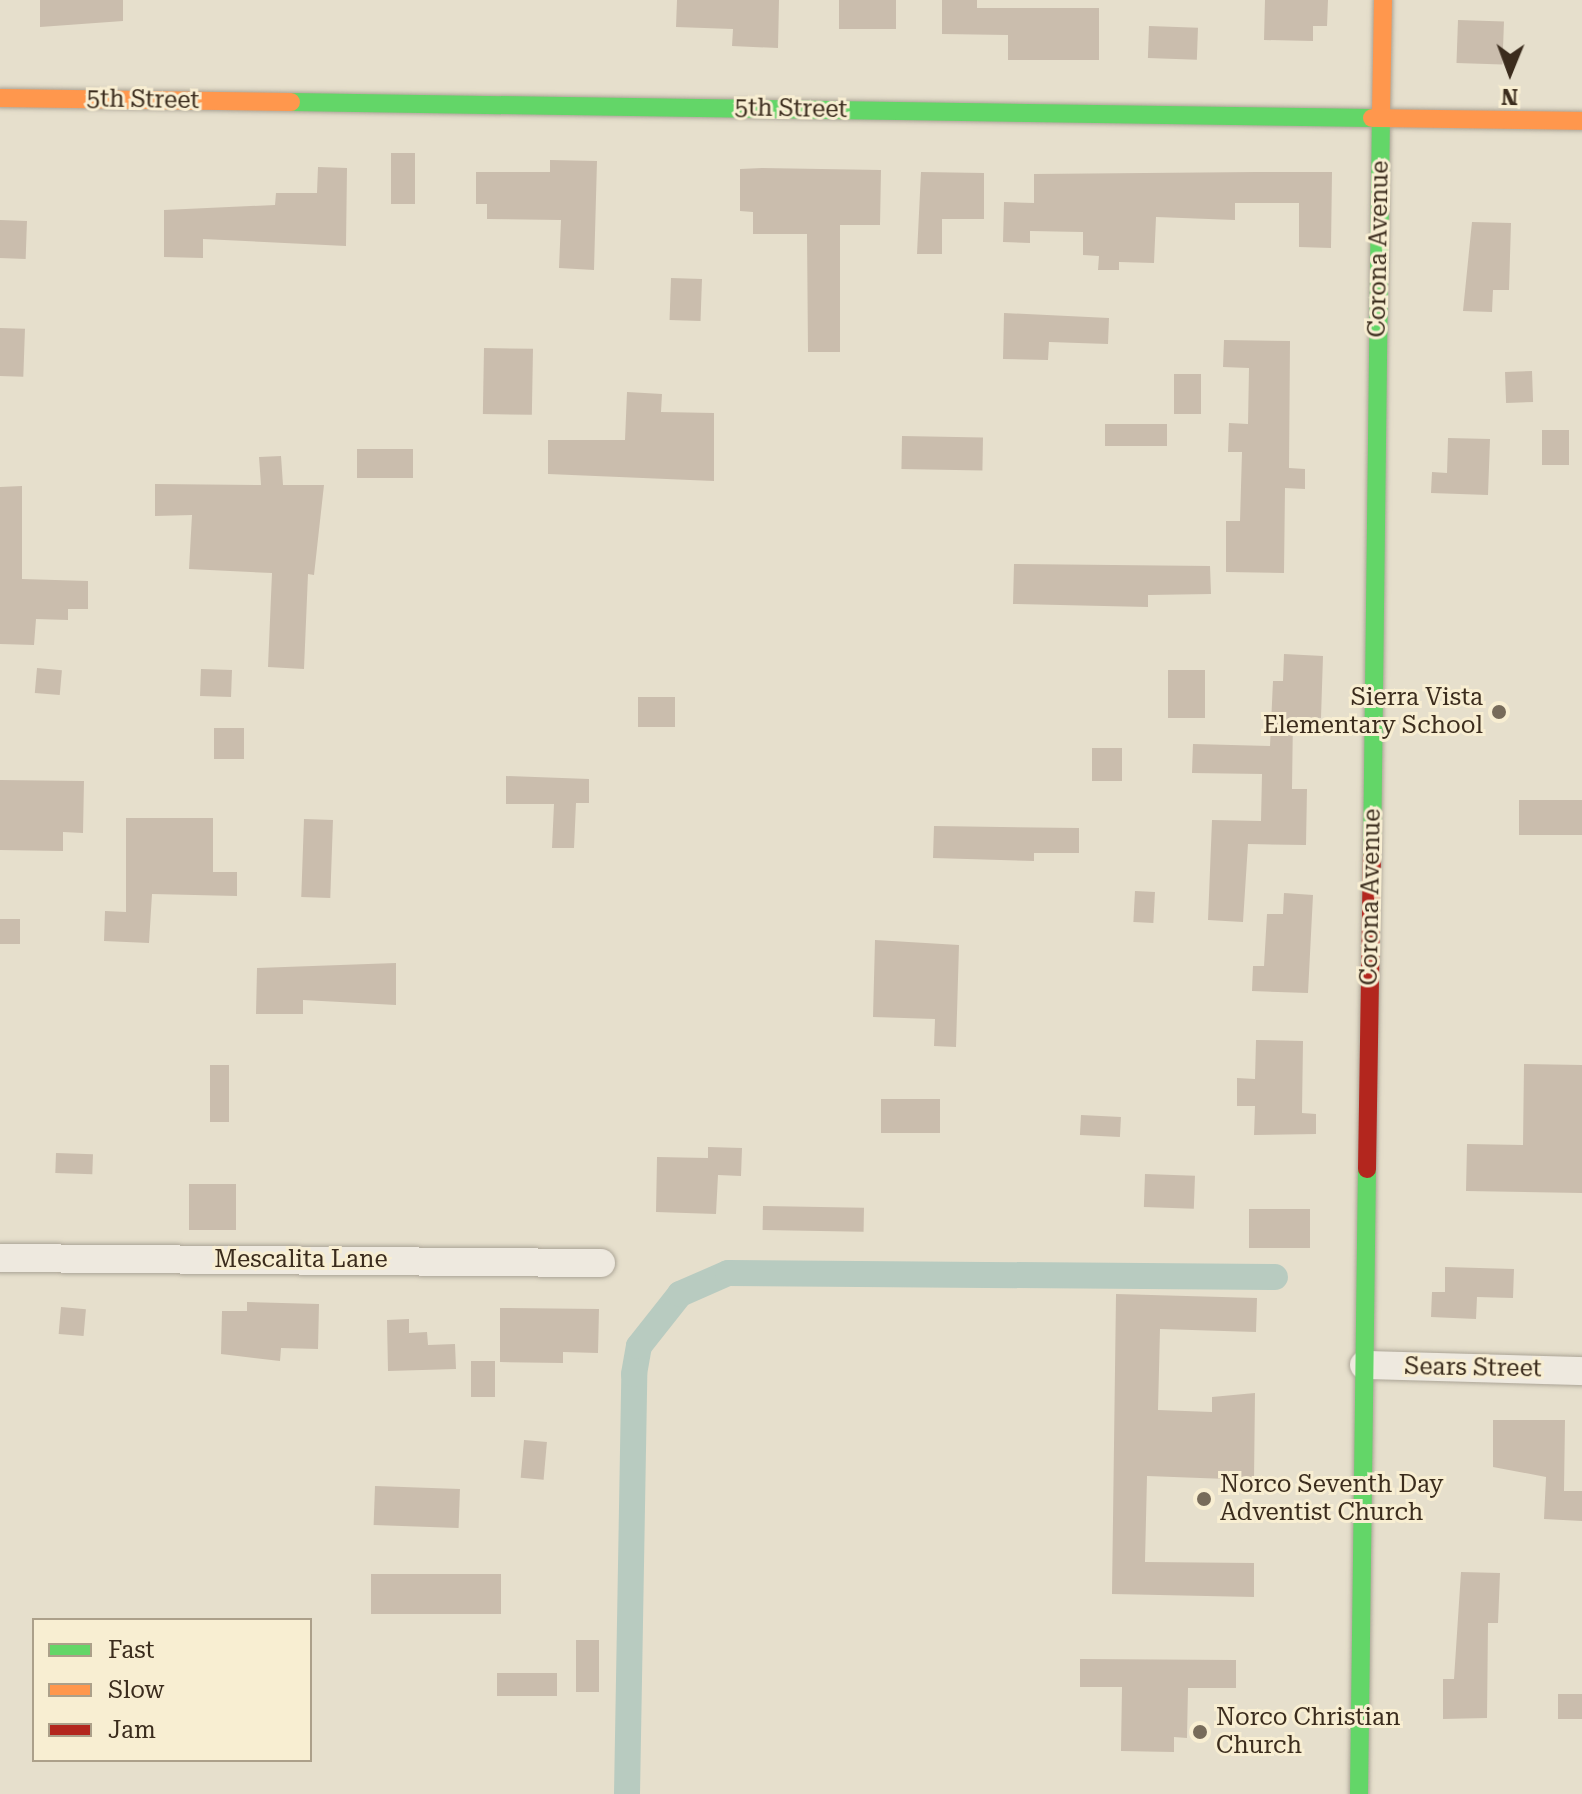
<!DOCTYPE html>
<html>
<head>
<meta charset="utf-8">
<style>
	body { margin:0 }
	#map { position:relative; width:1582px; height:1794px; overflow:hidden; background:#e6dfcc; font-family:"Roboto Serif",serif }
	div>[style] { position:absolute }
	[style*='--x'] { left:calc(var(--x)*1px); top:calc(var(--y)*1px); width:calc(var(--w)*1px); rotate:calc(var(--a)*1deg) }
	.canal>* { height:26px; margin:-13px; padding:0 13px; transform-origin:13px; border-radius:13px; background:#b8cbc0 }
	.building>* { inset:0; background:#cabdad; transform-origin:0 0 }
	.roads { filter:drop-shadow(0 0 2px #aba496) drop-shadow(0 0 2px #aba496) }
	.street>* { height:28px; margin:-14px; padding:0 14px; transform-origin:14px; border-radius:14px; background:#eee9df }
	.fast>* { height:18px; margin:-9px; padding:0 9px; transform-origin:9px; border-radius:9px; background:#63d668 }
	.slow>* { height:18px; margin:-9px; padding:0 9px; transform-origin:9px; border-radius:9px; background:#ff974d }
	.jam>* { height:18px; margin:-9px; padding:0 9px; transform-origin:9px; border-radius:9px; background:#b3261e }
	.dots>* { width:22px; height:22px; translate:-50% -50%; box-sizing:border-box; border:4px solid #f8eed2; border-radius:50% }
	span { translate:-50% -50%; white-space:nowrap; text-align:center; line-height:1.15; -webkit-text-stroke:6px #f8eed2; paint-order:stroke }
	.street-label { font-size:24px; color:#3b2c1d }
	.poi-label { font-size:24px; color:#3b2c1d }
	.right { translate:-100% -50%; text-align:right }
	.left { translate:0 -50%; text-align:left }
	.legend { position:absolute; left:32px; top:1618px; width:280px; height:144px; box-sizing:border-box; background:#f8eed2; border:2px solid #aca08a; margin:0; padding:10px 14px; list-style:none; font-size:24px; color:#3b2c1d }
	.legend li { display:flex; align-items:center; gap:16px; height:40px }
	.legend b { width:40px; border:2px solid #aca08a }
	.north { position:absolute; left:1470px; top:32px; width:80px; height:80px; -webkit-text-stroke:6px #f8eed2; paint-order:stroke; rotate:181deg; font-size:22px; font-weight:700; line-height:32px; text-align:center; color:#3b2c1d }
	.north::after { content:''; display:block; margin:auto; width:28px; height:36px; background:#3b2c1d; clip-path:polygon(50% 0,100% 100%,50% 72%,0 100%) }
</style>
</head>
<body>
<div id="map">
	<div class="canal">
		<div style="--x:627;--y:1794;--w:420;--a:-89"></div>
		<div style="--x:634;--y:1374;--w:28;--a:-80"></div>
		<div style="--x:639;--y:1346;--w:66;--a:-51.7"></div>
		<div style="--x:680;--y:1294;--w:52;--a:-23.6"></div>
		<div style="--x:728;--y:1273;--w:547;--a:0.42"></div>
	</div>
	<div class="building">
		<div style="clip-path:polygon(40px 0,123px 0,123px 21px,40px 27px)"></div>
		<div style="clip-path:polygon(677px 0,779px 0,778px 48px,732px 46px,733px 29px,676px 27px)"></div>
		<div style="left:839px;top:0;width:57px;height:29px"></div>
		<div style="clip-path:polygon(942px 0,977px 0,977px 8px,1099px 8px,1099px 60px,1008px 60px,1008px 35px,942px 34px)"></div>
		<div style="clip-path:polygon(1265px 0,1328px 0,1327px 26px,1313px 26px,1313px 41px,1264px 40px)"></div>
		<div style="left:1458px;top:20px;width:46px;height:43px;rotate:2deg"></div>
		<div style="left:1149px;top:26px;width:49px;height:32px;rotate:2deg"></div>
		<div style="left:391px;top:153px;width:24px;height:51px"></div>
		<div style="clip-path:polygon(550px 160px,597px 161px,594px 270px,559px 268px,561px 220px,487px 219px,487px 204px,476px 204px,476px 172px,550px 172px)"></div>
		<div style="clip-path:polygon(318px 167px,347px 168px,346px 246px,203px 239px,203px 258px,164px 257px,164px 210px,275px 205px,276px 193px,317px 193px)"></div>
		<div style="clip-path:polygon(762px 168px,881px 170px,880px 225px,840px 225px,840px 352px,808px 352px,807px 234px,753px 234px,753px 212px,740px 211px,740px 169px)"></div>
		<div style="clip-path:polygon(921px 172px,984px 173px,984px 219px,942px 219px,942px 254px,917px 254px)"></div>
		<div style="clip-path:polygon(1256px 172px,1332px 172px,1331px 248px,1299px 247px,1299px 203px,1235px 203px,1235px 220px,1156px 217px,1154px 263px,1119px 262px,1119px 270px,1098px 270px,1099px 256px,1083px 255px,1083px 232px,1030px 231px,1030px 243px,1003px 242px,1004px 202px,1034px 203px,1034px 174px)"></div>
		<div style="left:0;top:220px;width:27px;height:38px;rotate:2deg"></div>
		<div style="clip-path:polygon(1472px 222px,1511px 223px,1509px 290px,1493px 290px,1492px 312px,1463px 311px)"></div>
		<div style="left:671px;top:278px;width:31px;height:42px;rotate:2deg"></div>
		<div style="clip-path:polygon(1004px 313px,1109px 318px,1108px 344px,1049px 342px,1048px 360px,1003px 359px)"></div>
		<div style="left:0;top:328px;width:25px;height:48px;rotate:2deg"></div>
		<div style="clip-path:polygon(1224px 340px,1290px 341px,1289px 468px,1305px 469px,1305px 489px,1285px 488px,1284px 573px,1226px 572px,1226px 521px,1240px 521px,1242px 452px,1228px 452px,1229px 423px,1248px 424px,1249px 368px,1223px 367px)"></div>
		<div style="left:484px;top:348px;width:49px;height:66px;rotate:1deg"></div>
		<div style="left:1532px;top:371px;width:31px;height:27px;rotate:88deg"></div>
		<div style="left:1201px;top:374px;width:40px;height:27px;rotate:90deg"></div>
		<div style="clip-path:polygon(627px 392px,662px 394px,661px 412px,714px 413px,714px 481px,548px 474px,548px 440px,625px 440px)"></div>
		<div style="left:1105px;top:424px;width:62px;height:22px"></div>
		<div style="left:1542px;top:430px;width:27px;height:35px"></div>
		<div style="left:902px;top:436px;width:81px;height:33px;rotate:1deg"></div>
		<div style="clip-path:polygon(1448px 438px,1490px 439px,1488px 495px,1431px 493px,1432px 472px,1447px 473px)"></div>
		<div style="left:357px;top:449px;width:56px;height:29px"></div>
		<div style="clip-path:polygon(281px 456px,283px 485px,324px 485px,314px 575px,308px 574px,304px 669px,268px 667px,272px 573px,189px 569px,192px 515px,155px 516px,155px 484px,261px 485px,259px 457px)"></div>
		<div style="clip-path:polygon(22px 486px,22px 579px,88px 581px,88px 609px,68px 609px,68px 620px,36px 619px,34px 645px,0 644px,0 487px)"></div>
		<div style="clip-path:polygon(1014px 564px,1210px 566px,1211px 594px,1148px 595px,1148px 607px,1013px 604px)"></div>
		<div style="clip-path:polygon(1284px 654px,1323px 656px,1321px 718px,1293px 717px,1292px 789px,1307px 789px,1306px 845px,1248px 844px,1243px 922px,1208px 920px,1212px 820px,1261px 821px,1262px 774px,1192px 773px,1193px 744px,1270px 746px,1273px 681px,1283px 681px)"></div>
		<div style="left:37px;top:668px;width:25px;height:25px;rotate:5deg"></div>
		<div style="left:201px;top:669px;width:31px;height:27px;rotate:2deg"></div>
		<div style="left:1168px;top:670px;width:37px;height:48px"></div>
		<div style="left:638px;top:697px;width:37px;height:30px"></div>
		<div style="left:214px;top:728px;width:30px;height:31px"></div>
		<div style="left:1092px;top:748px;width:30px;height:33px"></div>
		<div style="clip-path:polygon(506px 776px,589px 779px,589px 803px,576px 803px,574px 848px,552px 848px,554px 804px,506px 804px)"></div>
		<div style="clip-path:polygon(0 780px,84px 781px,83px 833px,63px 832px,63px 851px,0 850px)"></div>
		<div style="left:1519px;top:800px;width:63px;height:35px"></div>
		<div style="clip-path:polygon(126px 818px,213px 818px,213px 872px,237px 872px,237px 896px,152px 894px,149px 943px,104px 941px,105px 911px,126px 912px)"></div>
		<div style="left:304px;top:819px;width:29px;height:78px;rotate:2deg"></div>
		<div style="clip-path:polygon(934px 826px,1079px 828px,1079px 853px,1034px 853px,1034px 861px,933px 858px)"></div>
		<div style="left:1135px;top:891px;width:20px;height:31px;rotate:3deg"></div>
		<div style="clip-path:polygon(1284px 893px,1313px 895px,1308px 993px,1252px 991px,1253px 966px,1264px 966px,1267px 914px,1283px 914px)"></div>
		<div style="left:0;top:919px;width:20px;height:25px"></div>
		<div style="clip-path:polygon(875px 940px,959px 945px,956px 1047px,934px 1046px,935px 1019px,873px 1017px)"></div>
		<div style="clip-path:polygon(396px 963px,396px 1005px,303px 1000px,303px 1014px,256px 1014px,257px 968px)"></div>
		<div style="clip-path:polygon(1256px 1040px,1303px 1041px,1302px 1113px,1316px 1114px,1316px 1134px,1254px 1135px,1255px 1106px,1237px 1106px,1237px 1078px,1255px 1079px)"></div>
		<div style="clip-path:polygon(1524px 1064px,1582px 1065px,1582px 1193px,1466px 1191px,1467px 1144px,1523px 1145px)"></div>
		<div style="left:210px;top:1065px;width:19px;height:57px"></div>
		<div style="left:881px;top:1099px;width:59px;height:34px"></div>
		<div style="left:1081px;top:1115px;width:40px;height:20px;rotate:3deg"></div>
		<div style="clip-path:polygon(708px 1147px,742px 1148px,741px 1176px,718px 1175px,716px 1214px,656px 1212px,657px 1157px,708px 1158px)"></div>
		<div style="left:56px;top:1153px;width:37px;height:20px;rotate:2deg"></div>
		<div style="left:1145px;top:1174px;width:50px;height:33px;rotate:2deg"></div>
		<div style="left:189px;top:1184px;width:47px;height:46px"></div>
		<div style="left:763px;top:1206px;width:101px;height:24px;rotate:1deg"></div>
		<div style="left:1249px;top:1209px;width:61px;height:39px"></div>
		<div style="clip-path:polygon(1445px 1267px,1514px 1269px,1513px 1298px,1477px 1297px,1476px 1319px,1431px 1317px,1432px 1292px,1445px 1292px)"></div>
		<div style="clip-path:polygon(1116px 1294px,1257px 1298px,1256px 1332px,1160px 1329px,1158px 1410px,1212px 1412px,1212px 1397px,1255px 1393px,1254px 1480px,1147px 1476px,1145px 1562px,1254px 1563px,1254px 1597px,1112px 1594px)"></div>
		<div style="clip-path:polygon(247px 1302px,319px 1304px,318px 1349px,281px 1348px,280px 1361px,221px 1354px,222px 1311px,247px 1311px)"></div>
		<div style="left:61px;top:1307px;width:25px;height:27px;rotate:5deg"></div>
		<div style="clip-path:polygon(500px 1308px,599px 1309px,598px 1353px,563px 1352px,563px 1363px,500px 1362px)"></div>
		<div style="clip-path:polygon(409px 1319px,409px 1333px,427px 1332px,428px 1345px,455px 1344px,456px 1369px,388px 1371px,387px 1320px)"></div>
		<div style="left:471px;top:1361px;width:24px;height:36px"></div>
		<div style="clip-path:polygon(1493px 1420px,1565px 1420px,1564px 1491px,1582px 1491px,1582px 1521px,1544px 1519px,1546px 1477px,1493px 1467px)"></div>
		<div style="left:524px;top:1440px;width:23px;height:38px;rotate:5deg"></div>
		<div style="left:375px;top:1486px;width:85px;height:39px;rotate:2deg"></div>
		<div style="clip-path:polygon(1461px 1572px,1500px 1573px,1498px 1623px,1488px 1623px,1487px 1718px,1443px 1719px,1443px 1679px,1454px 1679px)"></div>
		<div style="left:371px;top:1574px;width:130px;height:40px"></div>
		<div style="left:576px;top:1640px;width:23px;height:52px"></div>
		<div style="clip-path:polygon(1080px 1659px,1236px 1660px,1236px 1688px,1188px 1688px,1187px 1738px,1174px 1737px,1174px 1752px,1121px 1751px,1122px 1687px,1080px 1687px)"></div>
		<div style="left:497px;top:1673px;width:60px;height:23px"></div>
		<div style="left:1558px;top:1694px;width:24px;height:25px"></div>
	</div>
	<div class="roads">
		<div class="street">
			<div style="--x:0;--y:1258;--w:601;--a:0.48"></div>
			<div style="--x:1364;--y:1365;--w:218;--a:1.6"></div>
		</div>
		<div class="fast">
			<div style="--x:291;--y:102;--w:1081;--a:0.85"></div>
			<div style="--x:1372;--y:857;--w:742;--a:-89.31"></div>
			<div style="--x:1359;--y:1794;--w:625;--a:-89.27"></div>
		</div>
		<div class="slow">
			<div style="--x:0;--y:98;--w:291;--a:0.8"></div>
			<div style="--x:1381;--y:115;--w:115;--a:-89"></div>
			<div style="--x:1372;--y:118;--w:210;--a:0.8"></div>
		</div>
		<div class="jam">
			<div style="--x:1367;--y:1169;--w:312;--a:-89.1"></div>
		</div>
	</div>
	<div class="dots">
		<div style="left:1499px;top:712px;background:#776b5a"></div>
		<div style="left:1204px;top:1499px;background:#776b5a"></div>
		<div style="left:1200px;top:1732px;background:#776b5a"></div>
	</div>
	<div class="street-label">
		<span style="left:143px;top:100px;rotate:1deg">5th Street</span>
		<span style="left:791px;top:109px;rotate:1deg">5th Street</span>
		<span style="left:1379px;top:249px;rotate:-89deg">Corona Avenue</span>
		<span style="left:1371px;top:897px;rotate:-89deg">Corona Avenue</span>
		<span style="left:301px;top:1260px">Mescalita Lane</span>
		<span style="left:1473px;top:1368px;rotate:1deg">Sears Street</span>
	</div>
	<div class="poi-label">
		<span class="right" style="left:1483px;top:712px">Sierra Vista<br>Elementary School</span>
		<span class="left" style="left:1220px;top:1499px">Norco Seventh Day<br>Adventist Church</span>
		<span class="left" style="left:1216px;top:1732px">Norco Christian<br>Church</span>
	</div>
	<ul class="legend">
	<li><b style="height:10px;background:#63d668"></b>Fast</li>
	<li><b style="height:10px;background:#ff974d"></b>Slow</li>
	<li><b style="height:10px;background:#b3261e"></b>Jam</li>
	</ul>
	<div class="north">N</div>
</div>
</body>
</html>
